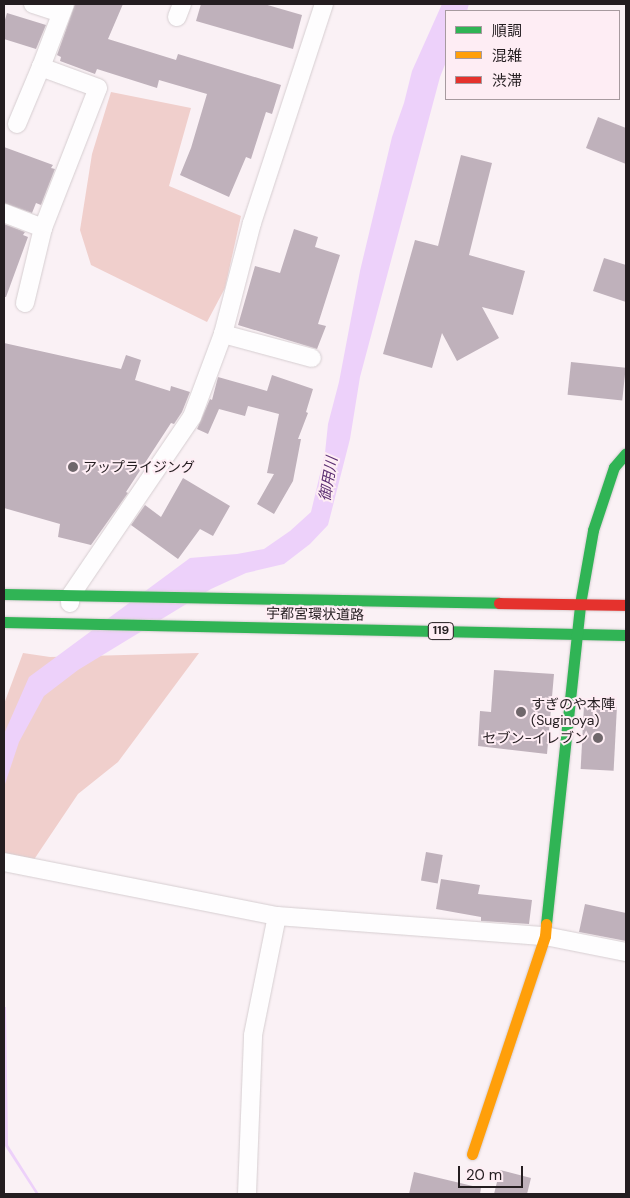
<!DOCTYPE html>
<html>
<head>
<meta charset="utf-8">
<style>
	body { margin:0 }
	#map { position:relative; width:630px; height:1198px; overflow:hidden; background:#faf1f5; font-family:"DM Sans","Noto Sans JP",sans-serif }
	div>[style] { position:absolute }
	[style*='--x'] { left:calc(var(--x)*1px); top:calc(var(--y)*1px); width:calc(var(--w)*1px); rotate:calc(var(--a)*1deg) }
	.green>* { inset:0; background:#f0cfcc }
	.water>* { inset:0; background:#edd1fa }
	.building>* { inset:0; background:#bfb1bb; transform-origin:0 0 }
	.roads { filter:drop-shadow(0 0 1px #d6ced1) drop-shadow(0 0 1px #d6ced1) }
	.street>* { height:18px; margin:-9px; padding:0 9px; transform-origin:9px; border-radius:9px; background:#fefdfe }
	.fast>* { height:11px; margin:-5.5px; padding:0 5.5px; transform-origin:5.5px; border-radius:5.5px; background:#30b455 }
	.slow>* { height:11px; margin:-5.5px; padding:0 5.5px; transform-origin:5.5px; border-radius:5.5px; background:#ff9f0a }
	.jam>* { height:11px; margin:-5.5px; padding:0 5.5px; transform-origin:5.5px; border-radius:5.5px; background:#e5322d }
	.dots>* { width:14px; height:14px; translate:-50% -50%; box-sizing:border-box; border:2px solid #feedf4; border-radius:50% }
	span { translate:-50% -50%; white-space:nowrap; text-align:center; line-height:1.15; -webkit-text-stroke:4px #feedf4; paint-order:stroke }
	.shield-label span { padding:1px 4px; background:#feedf4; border:1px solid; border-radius:4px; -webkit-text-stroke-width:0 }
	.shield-label { font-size:12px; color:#241d20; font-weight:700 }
	.poi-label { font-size:14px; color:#241d20 }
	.left { translate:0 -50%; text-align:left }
	.right { translate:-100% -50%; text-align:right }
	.street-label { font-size:14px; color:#241d20 }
	.water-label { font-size:15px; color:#5c3073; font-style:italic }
	.frame { position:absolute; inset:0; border:5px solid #241d20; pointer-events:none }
	.legend { position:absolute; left:445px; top:10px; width:175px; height:90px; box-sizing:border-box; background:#feedf4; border:1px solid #a79a9f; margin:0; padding:6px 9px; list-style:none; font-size:15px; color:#241d20 }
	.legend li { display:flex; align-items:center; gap:10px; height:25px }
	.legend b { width:25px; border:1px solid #a79a9f }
	.scale { position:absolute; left:458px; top:1166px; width:65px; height:22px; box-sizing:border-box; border:2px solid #241d20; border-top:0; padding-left:6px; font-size:15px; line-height:18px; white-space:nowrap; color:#241d20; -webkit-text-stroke:4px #feedf4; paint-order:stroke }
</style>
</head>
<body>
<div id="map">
	<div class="green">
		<div style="clip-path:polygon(111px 92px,191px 108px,169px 186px,241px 216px,225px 288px,207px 322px,91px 265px,80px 230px,92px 154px)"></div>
		<div style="clip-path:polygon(23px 653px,50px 657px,199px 653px,118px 762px,78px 794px,33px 861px,4px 856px,4px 704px)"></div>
	</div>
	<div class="water">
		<div style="clip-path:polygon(442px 4px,469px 4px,467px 11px,446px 11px,446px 62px,440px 77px,360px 377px,350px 439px,328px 525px,310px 544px,284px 564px,246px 573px,211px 589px,78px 670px,44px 696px,19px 742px,4px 787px,4px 734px,29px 677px,190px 558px,237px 554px,264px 549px,290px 531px,311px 512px,325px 453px,328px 424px,339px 382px,360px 271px,392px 137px,404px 103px,412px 71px)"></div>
		<div style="clip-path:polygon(4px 1007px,6px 1007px,8px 1145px,39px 1194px,36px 1194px,5px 1146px)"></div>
	</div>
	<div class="building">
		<div style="clip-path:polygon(75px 4px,123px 4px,108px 39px,176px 60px,178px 54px,281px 85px,272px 114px,266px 112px,251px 159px,246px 157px,229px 197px,180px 175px,191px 148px,207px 94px,159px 80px,157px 88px,97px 69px,95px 74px,60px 61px,61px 57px,57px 55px)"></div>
		<div style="clip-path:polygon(201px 4px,264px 4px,302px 15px,293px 49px,196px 21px)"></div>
		<div style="clip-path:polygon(7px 13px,46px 25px,36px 49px,4px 39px,4px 23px)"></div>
		<div style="clip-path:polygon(598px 117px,626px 128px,626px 164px,586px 148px)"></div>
		<div style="clip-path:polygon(4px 147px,53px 165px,51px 168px,55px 169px,41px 205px,36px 203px,32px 213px,4px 203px)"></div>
		<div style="clip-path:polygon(461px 155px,492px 163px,469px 255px,525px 271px,513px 315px,482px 307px,499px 338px,457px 361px,442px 333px,432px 368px,383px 354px,415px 240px,438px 246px)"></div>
		<div style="clip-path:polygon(4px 224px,25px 232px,23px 235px,28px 237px,6px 297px,4px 297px)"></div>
		<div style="clip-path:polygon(294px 229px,318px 237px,315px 247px,340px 255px,318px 324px,326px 326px,317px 349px,238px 325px,255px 266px,280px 273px)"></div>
		<div style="clip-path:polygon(604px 258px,626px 265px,626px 302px,593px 291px)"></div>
		<div style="clip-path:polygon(4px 343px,121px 369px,126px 355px,141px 360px,135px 380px,170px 391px,171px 386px,190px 392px,182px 412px,174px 424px,171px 423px,126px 492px,128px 493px,91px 545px,58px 537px,60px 524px,4px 508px)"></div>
		<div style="left:571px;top:362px;width:55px;height:33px;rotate:6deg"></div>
		<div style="clip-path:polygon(272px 375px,313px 389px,306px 412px,308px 413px,298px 439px,301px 439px,293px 481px,274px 514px,257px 504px,274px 474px,267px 473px,279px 414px,248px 406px,245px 416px,219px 409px,208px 434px,197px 429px,210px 399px,212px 400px,218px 377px,267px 391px)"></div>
		<div style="clip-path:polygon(183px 478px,230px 506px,213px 536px,200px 529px,178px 559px,131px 525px,145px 505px,161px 517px)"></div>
		<div style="clip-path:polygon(494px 670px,554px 674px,547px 754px,478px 746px,480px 711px,491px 712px)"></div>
		<div style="left:584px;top:705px;width:33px;height:64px;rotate:3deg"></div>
		<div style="left:426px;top:852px;width:17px;height:29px;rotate:10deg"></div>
		<div style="clip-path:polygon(441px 879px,480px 885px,478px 894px,532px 900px,529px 924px,481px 921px,481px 917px,436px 909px)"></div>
		<div style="clip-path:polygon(585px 904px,626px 913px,626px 941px,579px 932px)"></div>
		<div style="clip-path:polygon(500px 1170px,531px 1178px,527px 1194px,494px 1194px)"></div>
		<div style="clip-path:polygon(414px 1172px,481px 1188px,480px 1194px,409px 1194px)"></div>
	</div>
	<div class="roads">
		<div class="street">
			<div style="--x:33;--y:4;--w:29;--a:18"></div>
			<div style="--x:177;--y:17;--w:14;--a:-69"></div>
			<div style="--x:17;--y:124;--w:62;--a:-67.2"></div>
			<div style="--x:4;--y:213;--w:42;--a:21"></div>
			<div style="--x:43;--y:228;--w:150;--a:-68.6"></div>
			<div style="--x:98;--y:88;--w:61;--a:-159.8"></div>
			<div style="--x:41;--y:67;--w:67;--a:-69.1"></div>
			<div style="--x:25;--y:303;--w:77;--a:-76.5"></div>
			<div style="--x:223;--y:334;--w:92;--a:15.1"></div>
			<div style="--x:70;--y:603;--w:8;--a:-83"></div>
			<div style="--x:71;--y:595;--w:215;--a:-55.8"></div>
			<div style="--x:192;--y:417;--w:89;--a:-69.5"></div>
			<div style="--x:223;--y:334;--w:115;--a:-75.4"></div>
			<div style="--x:252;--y:223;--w:231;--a:-71.8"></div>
			<div style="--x:4;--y:862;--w:278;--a:11.2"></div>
			<div style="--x:277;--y:916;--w:269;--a:4.3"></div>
			<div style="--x:545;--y:936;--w:83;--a:11.2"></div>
			<div style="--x:247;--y:1194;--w:159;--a:-87.8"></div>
			<div style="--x:253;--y:1035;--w:121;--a:-78.6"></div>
		</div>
		<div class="fast">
			<div style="--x:4;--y:594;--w:495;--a:1"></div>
			<div style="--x:4;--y:622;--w:622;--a:1.2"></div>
			<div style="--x:546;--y:924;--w:322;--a:-83.9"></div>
			<div style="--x:580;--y:604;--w:75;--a:-80"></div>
			<div style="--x:593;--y:530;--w:66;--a:-71.6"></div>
			<div style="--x:614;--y:467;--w:18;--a:-49"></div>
		</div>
		<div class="slow">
			<div style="--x:472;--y:1154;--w:230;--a:-71.5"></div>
			<div style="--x:545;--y:936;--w:12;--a:-85"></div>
		</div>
		<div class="jam">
			<div style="--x:499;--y:603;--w:127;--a:0.9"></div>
		</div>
	</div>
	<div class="dots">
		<div style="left:73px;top:467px;background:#6f676b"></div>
		<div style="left:521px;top:712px;background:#6f676b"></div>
		<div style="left:598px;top:738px;background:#6f676b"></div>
	</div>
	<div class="shield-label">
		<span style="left:441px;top:631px">119</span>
	</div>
	<div class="poi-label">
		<span class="left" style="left:83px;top:467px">アップライジング</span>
		<span class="left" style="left:531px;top:712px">すぎのや本陣<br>(Suginoya)</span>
		<span class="right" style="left:588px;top:738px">セブン-イレブン</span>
	</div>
	<div class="street-label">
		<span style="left:315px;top:614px;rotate:1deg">宇都宮環状道路</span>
	</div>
	<div class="water-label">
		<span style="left:329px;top:479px;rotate:-80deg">御用川</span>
	</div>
	<div class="frame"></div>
	<ul class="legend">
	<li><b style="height:6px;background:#30b455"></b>順調</li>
	<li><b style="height:6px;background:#ff9f0a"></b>混雑</li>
	<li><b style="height:6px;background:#e5322d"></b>渋滞</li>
	</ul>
	<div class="scale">20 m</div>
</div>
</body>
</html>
